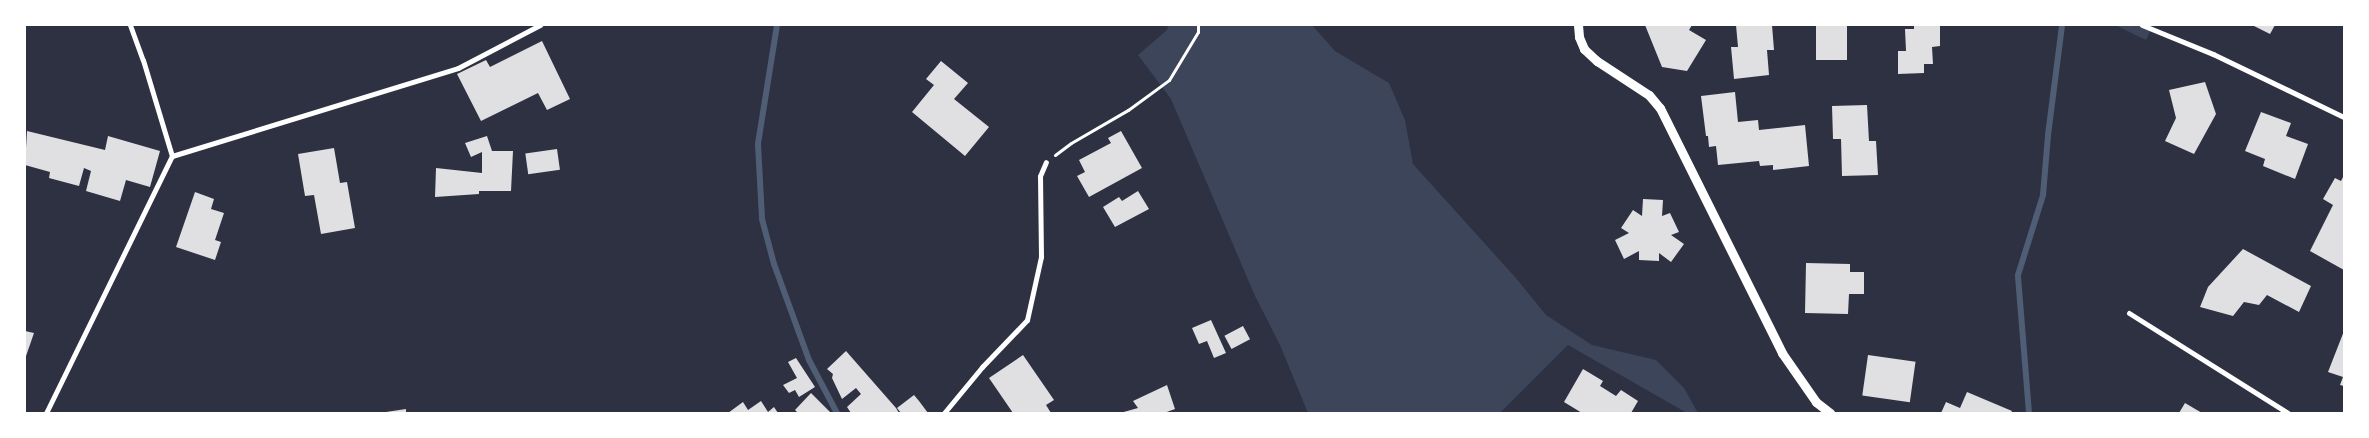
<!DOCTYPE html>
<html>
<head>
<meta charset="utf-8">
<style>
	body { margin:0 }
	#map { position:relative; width:2369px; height:438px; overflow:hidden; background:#2d3142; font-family:"Asap Condensed",sans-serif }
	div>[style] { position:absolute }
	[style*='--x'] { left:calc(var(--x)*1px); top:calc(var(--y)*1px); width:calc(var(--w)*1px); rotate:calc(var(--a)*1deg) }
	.green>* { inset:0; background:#3c4559 }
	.stream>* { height:6px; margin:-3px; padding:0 3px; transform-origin:3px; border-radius:3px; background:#4f5d75 }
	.building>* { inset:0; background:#e0e0e3; transform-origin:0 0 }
	.path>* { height:3px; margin:-1.5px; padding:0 1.5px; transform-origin:1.5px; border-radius:1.5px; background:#fff }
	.minor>* { height:5px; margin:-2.5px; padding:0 2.5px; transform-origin:2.5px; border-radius:2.5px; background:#fff }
	.tertiary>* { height:9px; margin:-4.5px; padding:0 4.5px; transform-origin:4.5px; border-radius:4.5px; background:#fff }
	span { translate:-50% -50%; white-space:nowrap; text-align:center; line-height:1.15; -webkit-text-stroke:5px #fff; paint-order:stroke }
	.frame { position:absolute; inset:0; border:26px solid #fff; pointer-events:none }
</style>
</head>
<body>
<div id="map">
	<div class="green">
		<div style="clip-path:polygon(1168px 25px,1312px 25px,1335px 51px,1389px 83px,1405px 120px,1413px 164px,1515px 277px,1546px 315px,1592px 345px,1656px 360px,1684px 388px,1698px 413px,1687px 413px,1568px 345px,1500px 413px,1308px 413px,1280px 345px,1255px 296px,1171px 99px,1138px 55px,1167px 30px)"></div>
		<div style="clip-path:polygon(2115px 25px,2153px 25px,2146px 40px)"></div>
	</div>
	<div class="stream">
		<div style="--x:777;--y:25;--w:121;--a:99.1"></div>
		<div style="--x:758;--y:144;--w:75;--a:86.9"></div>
		<div style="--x:762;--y:219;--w:47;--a:75.1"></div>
		<div style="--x:774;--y:264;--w:102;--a:70"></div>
		<div style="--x:809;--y:360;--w:60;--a:62.2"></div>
		<div style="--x:2029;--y:413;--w:138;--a:-94.6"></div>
		<div style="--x:2018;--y:275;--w:84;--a:-72.6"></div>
		<div style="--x:2043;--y:195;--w:60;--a:-85.2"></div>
		<div style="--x:2048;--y:135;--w:111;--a:-82.7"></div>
	</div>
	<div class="building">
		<div style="clip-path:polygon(1645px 25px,1692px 25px,1689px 30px,1706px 40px,1687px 71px,1662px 67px)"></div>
		<div style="clip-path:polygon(1736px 25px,1772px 25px,1774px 50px,1767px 50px,1769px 75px,1734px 79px,1731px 47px,1738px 47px)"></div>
		<div style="left:1816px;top:25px;width:31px;height:35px"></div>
		<div style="clip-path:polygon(1914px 25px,1940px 25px,1940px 46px,1932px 47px,1933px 64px,1924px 64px,1924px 73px,1898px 74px,1898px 51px,1906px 51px,1905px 29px,1914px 29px)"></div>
		<div style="clip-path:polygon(2252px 25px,2275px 25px,2270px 34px)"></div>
		<div style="clip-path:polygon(542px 41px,570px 99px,547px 110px,538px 93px,481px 121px,457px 74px,486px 60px,490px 67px)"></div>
		<div style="clip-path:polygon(941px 61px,968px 83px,954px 99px,989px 127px,965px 156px,912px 112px,934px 85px,926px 79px)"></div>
		<div style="clip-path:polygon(2205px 82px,2216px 114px,2194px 154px,2165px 141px,2176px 118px,2169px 90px)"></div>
		<div style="clip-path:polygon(1735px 92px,1738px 122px,1758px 120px,1759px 130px,1805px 125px,1809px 166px,1773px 170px,1773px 165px,1760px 166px,1759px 161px,1718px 165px,1716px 146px,1709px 147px,1708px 136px,1706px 136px,1701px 96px)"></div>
		<div style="clip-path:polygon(1867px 105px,1869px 141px,1876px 141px,1878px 175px,1842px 176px,1841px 139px,1833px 139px,1832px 106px)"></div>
		<div style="clip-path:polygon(2261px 112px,2291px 123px,2286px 136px,2308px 144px,2295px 179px,2263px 166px,2265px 159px,2245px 151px)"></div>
		<div style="clip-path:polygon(27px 131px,105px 150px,108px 136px,160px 151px,150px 187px,126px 180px,120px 201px,86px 191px,91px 171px,84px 168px,79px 186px,49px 178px,50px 172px,25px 165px)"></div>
		<div style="clip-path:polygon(1121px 131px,1142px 168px,1089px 197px,1077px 176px,1085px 172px,1079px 160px,1111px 143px,1108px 138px)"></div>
		<div style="clip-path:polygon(487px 136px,492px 151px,513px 151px,511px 191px,479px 191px,479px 194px,435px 197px,436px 168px,482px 173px,482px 152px,471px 157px,465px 143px)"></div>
		<div style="clip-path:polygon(334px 148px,340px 183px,347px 182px,355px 228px,321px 234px,314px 195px,305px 196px,298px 154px)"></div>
		<div style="left:557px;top:149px;width:21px;height:32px;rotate:82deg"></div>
		<div style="clip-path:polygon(2344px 175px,2344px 270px,2310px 251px,2333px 205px,2323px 199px,2335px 178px,2341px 181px)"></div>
		<div style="clip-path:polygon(1138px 191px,1149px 209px,1115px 227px,1103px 207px,1119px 197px,1122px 201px)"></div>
		<div style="clip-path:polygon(195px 192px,214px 199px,211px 209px,224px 213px,215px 240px,221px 242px,215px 260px,176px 247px)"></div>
		<div style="clip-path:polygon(1643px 199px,1663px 200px,1662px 216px,1670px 213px,1679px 232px,1671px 235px,1684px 244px,1671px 262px,1659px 253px,1659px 261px,1639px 260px,1639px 251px,1624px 259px,1615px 240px,1629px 233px,1621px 228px,1633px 210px,1642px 216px)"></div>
		<div style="clip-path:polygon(2243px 249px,2311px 286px,2299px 312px,2267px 295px,2259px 305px,2244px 302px,2233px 316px,2200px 307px,2208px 287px)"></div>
		<div style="clip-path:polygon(1806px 263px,1850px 264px,1850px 272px,1864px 272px,1864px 294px,1849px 294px,1848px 314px,1805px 313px)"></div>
		<div style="clip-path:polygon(1211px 320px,1226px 353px,1214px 358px,1207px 341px,1199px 344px,1192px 328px)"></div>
		<div style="left:1243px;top:326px;width:15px;height:21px;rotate:62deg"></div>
		<div style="clip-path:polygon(25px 331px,34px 333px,25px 359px)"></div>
		<div style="clip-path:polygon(2344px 331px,2344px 386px,2340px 385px,2343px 377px,2328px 372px)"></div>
		<div style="clip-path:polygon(846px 351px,896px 408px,899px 413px,851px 413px,847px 407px,861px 394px,856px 388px,842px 399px,832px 378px,833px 374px,827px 369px)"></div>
		<div style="clip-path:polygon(1023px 355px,1054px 400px,1046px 405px,1051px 413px,1013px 413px,989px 378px)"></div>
		<div style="left:1868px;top:355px;width:48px;height:41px;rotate:8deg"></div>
		<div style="clip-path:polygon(796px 358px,815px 387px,799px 397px,795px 390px,789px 393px,783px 385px,797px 378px,788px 362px)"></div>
		<div style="clip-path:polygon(1583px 369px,1603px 381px,1600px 386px,1616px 396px,1621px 390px,1638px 401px,1631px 413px,1582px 413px,1564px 402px)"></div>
		<div style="clip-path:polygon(1167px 385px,1175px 409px,1164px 413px,1120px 413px,1138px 408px,1133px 401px)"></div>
		<div style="clip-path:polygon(1967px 392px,2012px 411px,2011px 413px,1941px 413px,1946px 402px,1960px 408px)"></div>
		<div style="clip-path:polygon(811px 393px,831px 413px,798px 413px,795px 410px)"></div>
		<div style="clip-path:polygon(914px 395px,919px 401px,928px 413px,901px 413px,897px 408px)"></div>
		<div style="clip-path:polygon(761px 401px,768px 412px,774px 407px,778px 413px,728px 413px,743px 402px,748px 410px)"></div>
		<div style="clip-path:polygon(2185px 403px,2202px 413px,2179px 413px)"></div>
		<div style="clip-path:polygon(406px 409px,406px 413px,386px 413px,386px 412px)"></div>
	</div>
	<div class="path">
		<div style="--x:1055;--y:155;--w:20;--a:-37"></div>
		<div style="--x:1071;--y:143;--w:66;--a:-30.1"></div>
		<div style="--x:1128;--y:110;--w:51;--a:-36.2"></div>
		<div style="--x:1169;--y:80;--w:56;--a:-58.9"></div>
		<div style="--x:1198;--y:32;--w:7;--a:-90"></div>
	</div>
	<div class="minor">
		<div style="--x:130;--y:25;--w:37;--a:70"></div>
		<div style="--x:143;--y:60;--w:100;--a:73.2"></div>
		<div style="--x:2142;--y:25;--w:77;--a:22.2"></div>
		<div style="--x:2213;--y:54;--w:145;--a:25.7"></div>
		<div style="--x:172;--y:156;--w:299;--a:-17.1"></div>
		<div style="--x:458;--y:68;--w:93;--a:-27.7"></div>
		<div style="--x:2129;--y:313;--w:188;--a:32.2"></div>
		<div style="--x:46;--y:413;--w:286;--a:-63.9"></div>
		<div style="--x:944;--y:413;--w:60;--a:-50.4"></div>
		<div style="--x:982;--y:367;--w:65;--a:-46.2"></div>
		<div style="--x:1027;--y:320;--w:65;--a:-77.5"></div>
		<div style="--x:1041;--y:257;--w:81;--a:-90.7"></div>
		<div style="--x:1040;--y:176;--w:15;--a:-67"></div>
	</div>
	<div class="tertiary">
		<div style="--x:1578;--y:25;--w:12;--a:85"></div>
		<div style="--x:1579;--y:37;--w:13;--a:67"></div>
		<div style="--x:1584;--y:49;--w:18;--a:43"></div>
		<div style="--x:1597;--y:61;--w:62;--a:33.2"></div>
		<div style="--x:1649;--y:95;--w:17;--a:50"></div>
		<div style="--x:1660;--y:108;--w:274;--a:63.5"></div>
		<div style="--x:1782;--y:353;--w:60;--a:55.2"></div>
		<div style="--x:1816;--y:402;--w:18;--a:38"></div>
	</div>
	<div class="frame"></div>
</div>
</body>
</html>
